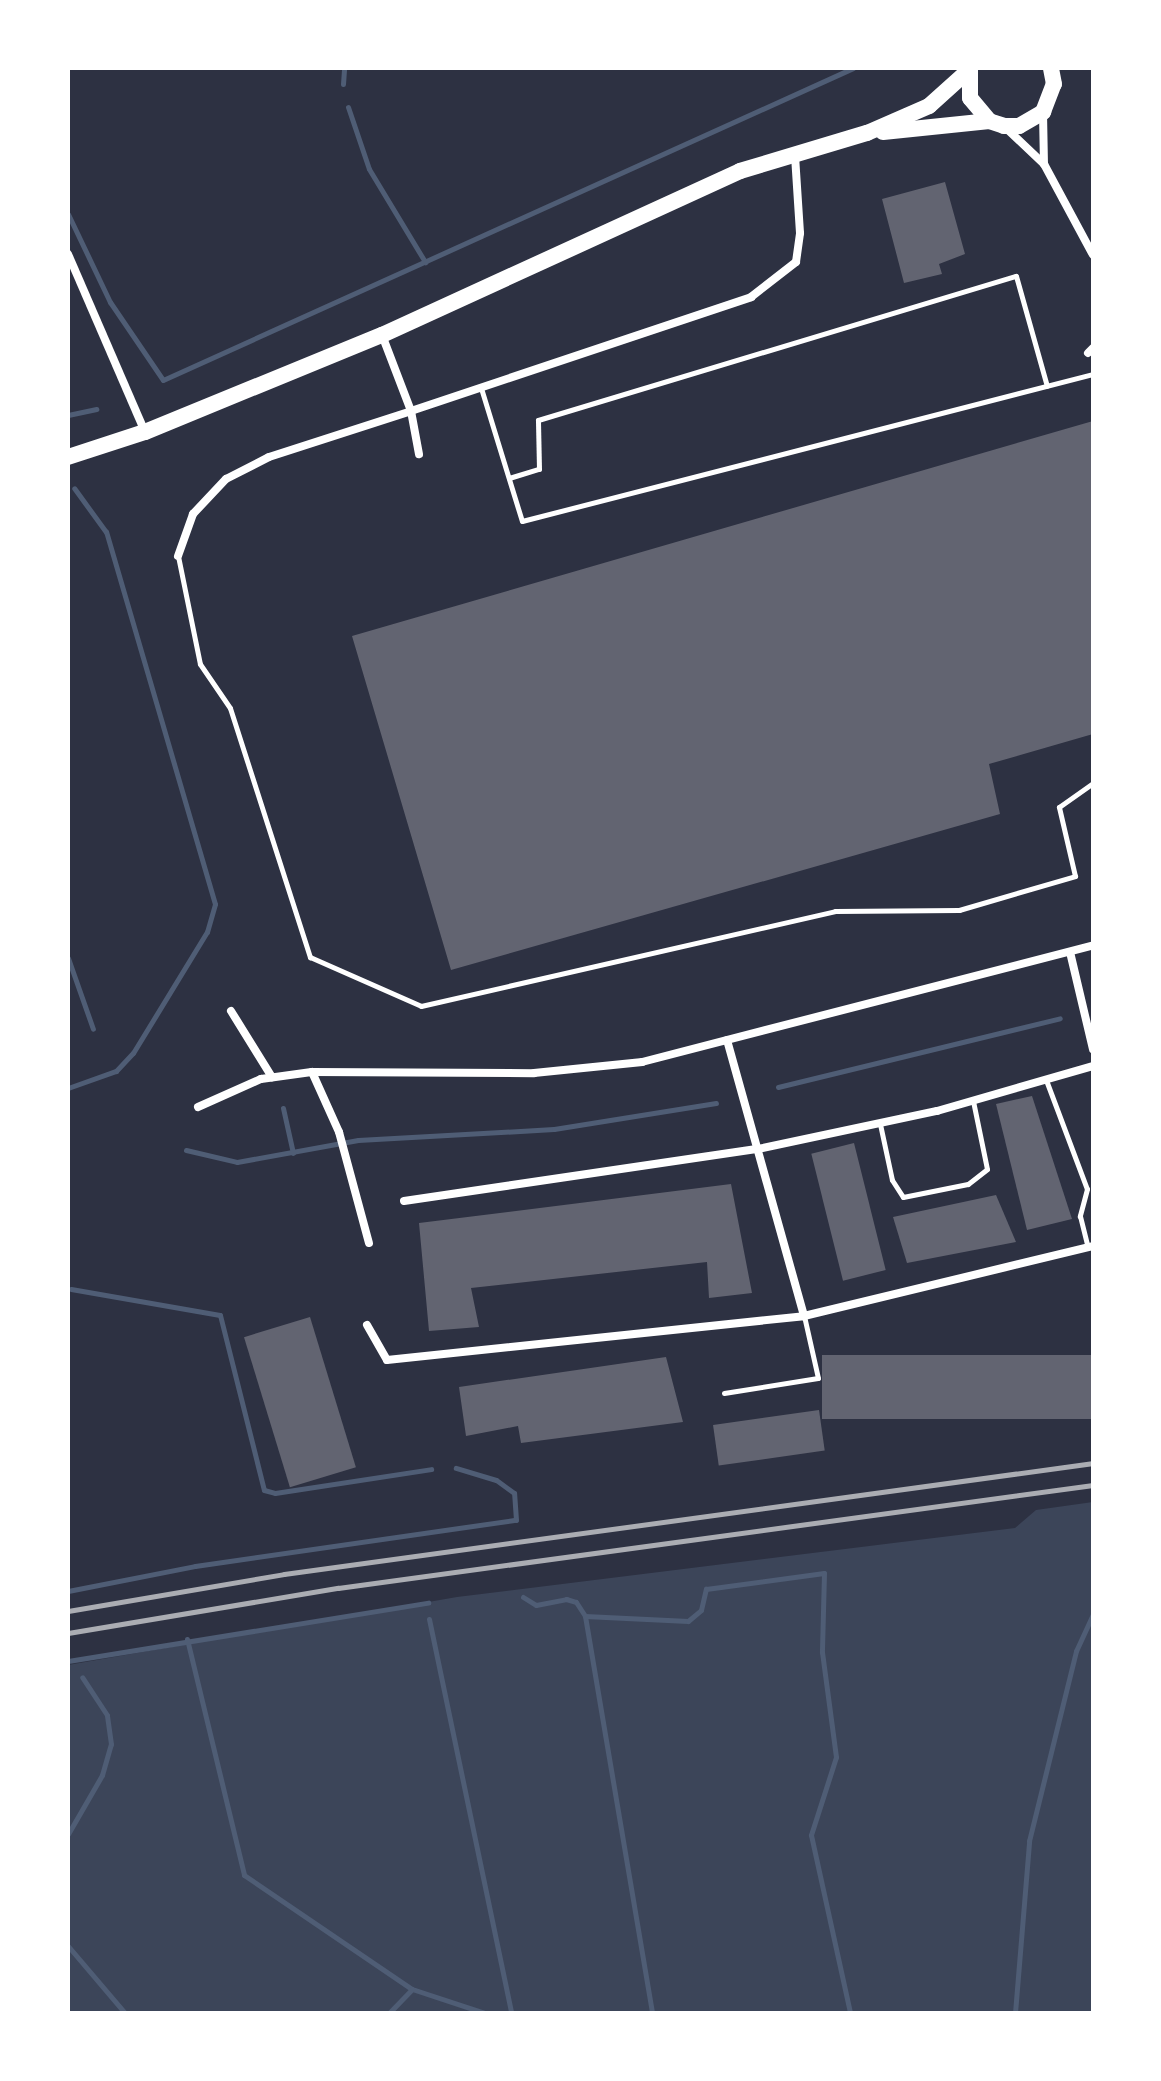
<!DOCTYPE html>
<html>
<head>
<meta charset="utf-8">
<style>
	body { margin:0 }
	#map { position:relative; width:1161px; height:2081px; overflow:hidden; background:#2d3142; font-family:"Roboto Condensed",sans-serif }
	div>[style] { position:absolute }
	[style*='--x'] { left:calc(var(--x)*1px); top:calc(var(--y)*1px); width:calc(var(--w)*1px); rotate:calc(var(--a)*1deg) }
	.green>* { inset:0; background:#3c4559 }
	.stream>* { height:5px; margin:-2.5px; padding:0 2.5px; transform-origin:2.5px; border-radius:2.5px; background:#4f5d75 }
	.building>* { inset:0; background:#626471; transform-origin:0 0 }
	.service>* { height:5px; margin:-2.5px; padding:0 2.5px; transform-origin:2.5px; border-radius:2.5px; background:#fff }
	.minor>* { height:8px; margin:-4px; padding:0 4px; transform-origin:4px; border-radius:4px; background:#fff }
	.secondary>* { height:16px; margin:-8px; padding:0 8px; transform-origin:8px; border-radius:8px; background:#fff }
	.rail>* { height:5px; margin:-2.5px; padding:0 2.5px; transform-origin:2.5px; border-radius:2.5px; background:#abadb3 }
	span { translate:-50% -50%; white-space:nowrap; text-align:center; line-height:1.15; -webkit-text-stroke:6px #fff; paint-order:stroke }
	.frame { position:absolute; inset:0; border:70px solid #fff; pointer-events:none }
</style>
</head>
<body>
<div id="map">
	<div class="green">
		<div style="clip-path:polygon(1093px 1502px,1093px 2013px,68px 2013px,68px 1665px,457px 1597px,1015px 1528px,1036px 1510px)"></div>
	</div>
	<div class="stream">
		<div style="--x:343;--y:84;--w:16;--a:-86"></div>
		<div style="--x:348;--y:107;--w:65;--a:71.3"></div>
		<div style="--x:369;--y:169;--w:109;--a:58.9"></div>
		<div style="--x:68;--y:214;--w:98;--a:64.5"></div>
		<div style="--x:110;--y:302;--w:94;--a:55.8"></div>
		<div style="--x:163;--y:380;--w:757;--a:-24.33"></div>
		<div style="--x:68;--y:415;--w:29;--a:-12"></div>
		<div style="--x:68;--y:958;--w:75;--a:70.6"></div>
		<div style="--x:778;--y:1087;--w:290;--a:-13.7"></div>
		<div style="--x:68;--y:1088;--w:51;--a:-19.5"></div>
		<div style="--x:116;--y:1071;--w:25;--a:-47"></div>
		<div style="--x:133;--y:1053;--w:142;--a:-58.6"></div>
		<div style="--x:207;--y:932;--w:29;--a:-74"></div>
		<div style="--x:215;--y:904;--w:388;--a:-106.3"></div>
		<div style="--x:106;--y:532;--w:54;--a:-126"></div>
		<div style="--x:283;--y:1108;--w:46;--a:77.5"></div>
		<div style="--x:186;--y:1150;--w:52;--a:13.2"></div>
		<div style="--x:237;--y:1162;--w:123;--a:-10.3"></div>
		<div style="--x:358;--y:1140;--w:196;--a:-3.2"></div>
		<div style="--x:554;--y:1129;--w:164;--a:-9.1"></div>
		<div style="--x:71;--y:1289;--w:151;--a:9.9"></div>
		<div style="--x:220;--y:1315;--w:180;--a:75.9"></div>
		<div style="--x:264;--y:1490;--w:11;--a:15"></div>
		<div style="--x:275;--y:1493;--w:158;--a:-8.7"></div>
		<div style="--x:68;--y:1591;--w:129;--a:-11.1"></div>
		<div style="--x:195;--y:1566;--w:324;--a:-8.2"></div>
		<div style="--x:516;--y:1520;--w:27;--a:-94"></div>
		<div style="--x:514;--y:1493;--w:22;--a:-144"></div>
		<div style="--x:496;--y:1480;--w:42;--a:-163.3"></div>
		<div style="--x:523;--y:1597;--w:15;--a:32"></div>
		<div style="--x:536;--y:1605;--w:31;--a:-11"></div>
		<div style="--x:566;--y:1599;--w:10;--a:17"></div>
		<div style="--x:576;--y:1602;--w:17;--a:57"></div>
		<div style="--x:585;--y:1616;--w:403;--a:80.4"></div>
		<div style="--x:585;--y:1616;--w:103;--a:2.8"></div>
		<div style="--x:688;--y:1621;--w:17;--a:-40"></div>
		<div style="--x:701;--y:1610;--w:22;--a:-77"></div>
		<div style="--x:706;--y:1589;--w:119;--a:-7.7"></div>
		<div style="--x:824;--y:1573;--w:79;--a:91.5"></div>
		<div style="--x:822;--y:1652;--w:106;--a:82.4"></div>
		<div style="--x:836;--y:1757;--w:82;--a:107.8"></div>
		<div style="--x:811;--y:1835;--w:182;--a:77.6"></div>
		<div style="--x:429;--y:1619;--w:402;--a:78.2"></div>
		<div style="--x:187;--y:1639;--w:243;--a:76.4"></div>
		<div style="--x:244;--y:1875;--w:203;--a:34.2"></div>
		<div style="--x:412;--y:1989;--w:77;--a:18.2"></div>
		<div style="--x:68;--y:1661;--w:365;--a:-9.2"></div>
		<div style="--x:68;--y:1834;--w:68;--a:-60"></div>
		<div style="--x:102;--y:1775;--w:32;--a:-74"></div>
		<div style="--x:111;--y:1744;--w:29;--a:-98"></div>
		<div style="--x:107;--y:1715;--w:45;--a:-123.3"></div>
		<div style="--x:68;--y:1946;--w:88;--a:49.6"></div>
		<div style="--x:389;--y:2013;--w:33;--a:-46"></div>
		<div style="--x:1015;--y:2013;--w:173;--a:-85.3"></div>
		<div style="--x:1029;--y:1841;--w:196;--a:-76.1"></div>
		<div style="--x:1076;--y:1651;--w:41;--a:-65.3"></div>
	</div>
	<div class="building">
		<div style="clip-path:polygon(945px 182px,965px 254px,939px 264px,942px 274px,904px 283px,882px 199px)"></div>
		<div style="clip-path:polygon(1093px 421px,1093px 734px,989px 764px,1000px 814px,451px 970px,352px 636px)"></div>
		<div style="clip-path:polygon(1032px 1096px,1072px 1219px,1027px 1230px,996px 1104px)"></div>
		<div style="left:854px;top:1143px;width:131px;height:44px;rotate:76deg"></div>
		<div style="clip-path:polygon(731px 1184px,752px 1293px,709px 1298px,707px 1262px,471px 1288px,479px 1327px,429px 1331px,419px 1223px)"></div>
		<div style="clip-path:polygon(996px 1195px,1016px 1242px,907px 1263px,893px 1217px)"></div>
		<div style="left:310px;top:1317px;width:157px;height:69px;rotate:73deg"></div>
		<div style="left:1093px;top:1355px;width:64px;height:271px;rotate:90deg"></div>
		<div style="clip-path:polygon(666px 1357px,683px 1422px,521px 1443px,518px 1426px,466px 1436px,459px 1387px)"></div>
		<div style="left:819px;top:1410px;width:41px;height:107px;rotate:82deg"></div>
	</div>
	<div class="service">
		<div style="--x:481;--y:388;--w:139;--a:72.9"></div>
		<div style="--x:522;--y:521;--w:590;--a:-14.44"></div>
		<div style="--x:509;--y:478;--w:31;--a:-17"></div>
		<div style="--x:539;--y:469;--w:49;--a:-91.2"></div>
		<div style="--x:538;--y:420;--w:499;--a:-16.8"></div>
		<div style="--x:1016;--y:276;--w:114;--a:74.3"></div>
		<div style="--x:178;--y:556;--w:110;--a:78.5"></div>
		<div style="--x:200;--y:664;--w:53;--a:55.7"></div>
		<div style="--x:230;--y:708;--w:262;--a:72.2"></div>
		<div style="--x:310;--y:957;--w:121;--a:23.8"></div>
		<div style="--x:421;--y:1006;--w:425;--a:-12.9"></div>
		<div style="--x:835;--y:911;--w:124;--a:-0.5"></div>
		<div style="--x:959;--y:910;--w:121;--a:-16.3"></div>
		<div style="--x:1075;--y:876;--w:71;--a:-103.1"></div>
		<div style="--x:1059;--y:807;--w:42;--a:-35.2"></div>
		<div style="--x:1046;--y:1080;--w:116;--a:69.4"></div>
		<div style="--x:1087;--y:1189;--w:28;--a:105"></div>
		<div style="--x:1080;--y:1216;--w:32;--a:76"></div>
		<div style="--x:880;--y:1124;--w:57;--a:77.9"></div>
		<div style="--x:892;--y:1180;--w:20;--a:57"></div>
		<div style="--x:903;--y:1197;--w:66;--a:-11.3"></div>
		<div style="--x:968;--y:1184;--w:24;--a:-38"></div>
		<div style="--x:987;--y:1169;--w:69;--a:-101.6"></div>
		<div style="--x:724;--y:1393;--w:95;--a:-9.1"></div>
		<div style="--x:818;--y:1378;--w:64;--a:-102.7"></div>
	</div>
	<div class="minor">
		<div style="--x:1043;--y:113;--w:51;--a:88.9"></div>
		<div style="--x:1044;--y:164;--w:103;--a:61.7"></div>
		<div style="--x:1007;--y:129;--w:51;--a:43.4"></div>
		<div style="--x:68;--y:254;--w:194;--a:66.6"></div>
		<div style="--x:382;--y:335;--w:81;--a:69.1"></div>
		<div style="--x:411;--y:411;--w:359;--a:-18.5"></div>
		<div style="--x:751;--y:297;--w:57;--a:-37.9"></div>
		<div style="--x:796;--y:262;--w:29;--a:-82"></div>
		<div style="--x:800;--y:233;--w:78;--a:-93.7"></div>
		<div style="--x:1088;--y:353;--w:7;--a:-45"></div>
		<div style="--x:178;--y:556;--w:45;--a:-70.3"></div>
		<div style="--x:193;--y:514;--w:48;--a:-46.7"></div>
		<div style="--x:226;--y:479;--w:48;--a:-27.1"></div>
		<div style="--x:269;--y:457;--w:149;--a:-17.9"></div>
		<div style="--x:411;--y:411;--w:44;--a:79.5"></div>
		<div style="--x:1070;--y:952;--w:100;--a:76.7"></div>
		<div style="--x:231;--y:1011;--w:78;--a:58.2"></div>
		<div style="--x:727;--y:1040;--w:287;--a:74.4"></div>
		<div style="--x:312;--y:1072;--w:66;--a:65.8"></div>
		<div style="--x:339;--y:1132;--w:115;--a:74.9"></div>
		<div style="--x:198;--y:1107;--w:69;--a:-24"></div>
		<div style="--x:261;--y:1079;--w:51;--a:-7.8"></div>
		<div style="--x:312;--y:1072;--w:222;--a:0.3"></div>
		<div style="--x:534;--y:1073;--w:109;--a:-5.8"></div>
		<div style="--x:642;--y:1062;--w:466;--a:-14.5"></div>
		<div style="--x:404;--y:1201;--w:358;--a:-8.4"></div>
		<div style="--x:758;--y:1149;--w:183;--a:-12"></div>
		<div style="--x:937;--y:1111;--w:162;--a:-16.1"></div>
		<div style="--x:367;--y:1325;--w:40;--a:60.3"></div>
		<div style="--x:387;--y:1360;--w:419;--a:-6"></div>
		<div style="--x:804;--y:1316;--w:297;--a:-13.6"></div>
	</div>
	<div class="secondary">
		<div style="--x:970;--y:68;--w:30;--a:90"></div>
		<div style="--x:970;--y:98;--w:30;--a:50"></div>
		<div style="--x:989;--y:121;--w:16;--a:18"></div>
		<div style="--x:1004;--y:126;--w:15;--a:0"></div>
		<div style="--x:1019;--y:126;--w:28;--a:-30"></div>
		<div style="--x:1043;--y:112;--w:30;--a:-69"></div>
		<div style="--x:1054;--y:84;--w:16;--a:-101"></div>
		<div style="--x:883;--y:132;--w:107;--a:-5.9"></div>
		<div style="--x:68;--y:457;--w:81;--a:-18"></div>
		<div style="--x:145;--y:432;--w:256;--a:-22.3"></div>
		<div style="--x:382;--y:335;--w:394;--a:-24.6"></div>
		<div style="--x:740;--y:171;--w:133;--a:-16.7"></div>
		<div style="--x:867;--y:133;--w:68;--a:-23.5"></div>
		<div style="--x:929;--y:106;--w:54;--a:-42"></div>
	</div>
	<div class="rail">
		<div style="--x:68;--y:1611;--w:219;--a:-9.7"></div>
		<div style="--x:284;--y:1574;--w:817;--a:-7.81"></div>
		<div style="--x:68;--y:1633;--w:274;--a:-9.5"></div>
		<div style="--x:338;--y:1588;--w:762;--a:-7.77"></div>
	</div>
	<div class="frame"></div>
</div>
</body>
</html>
